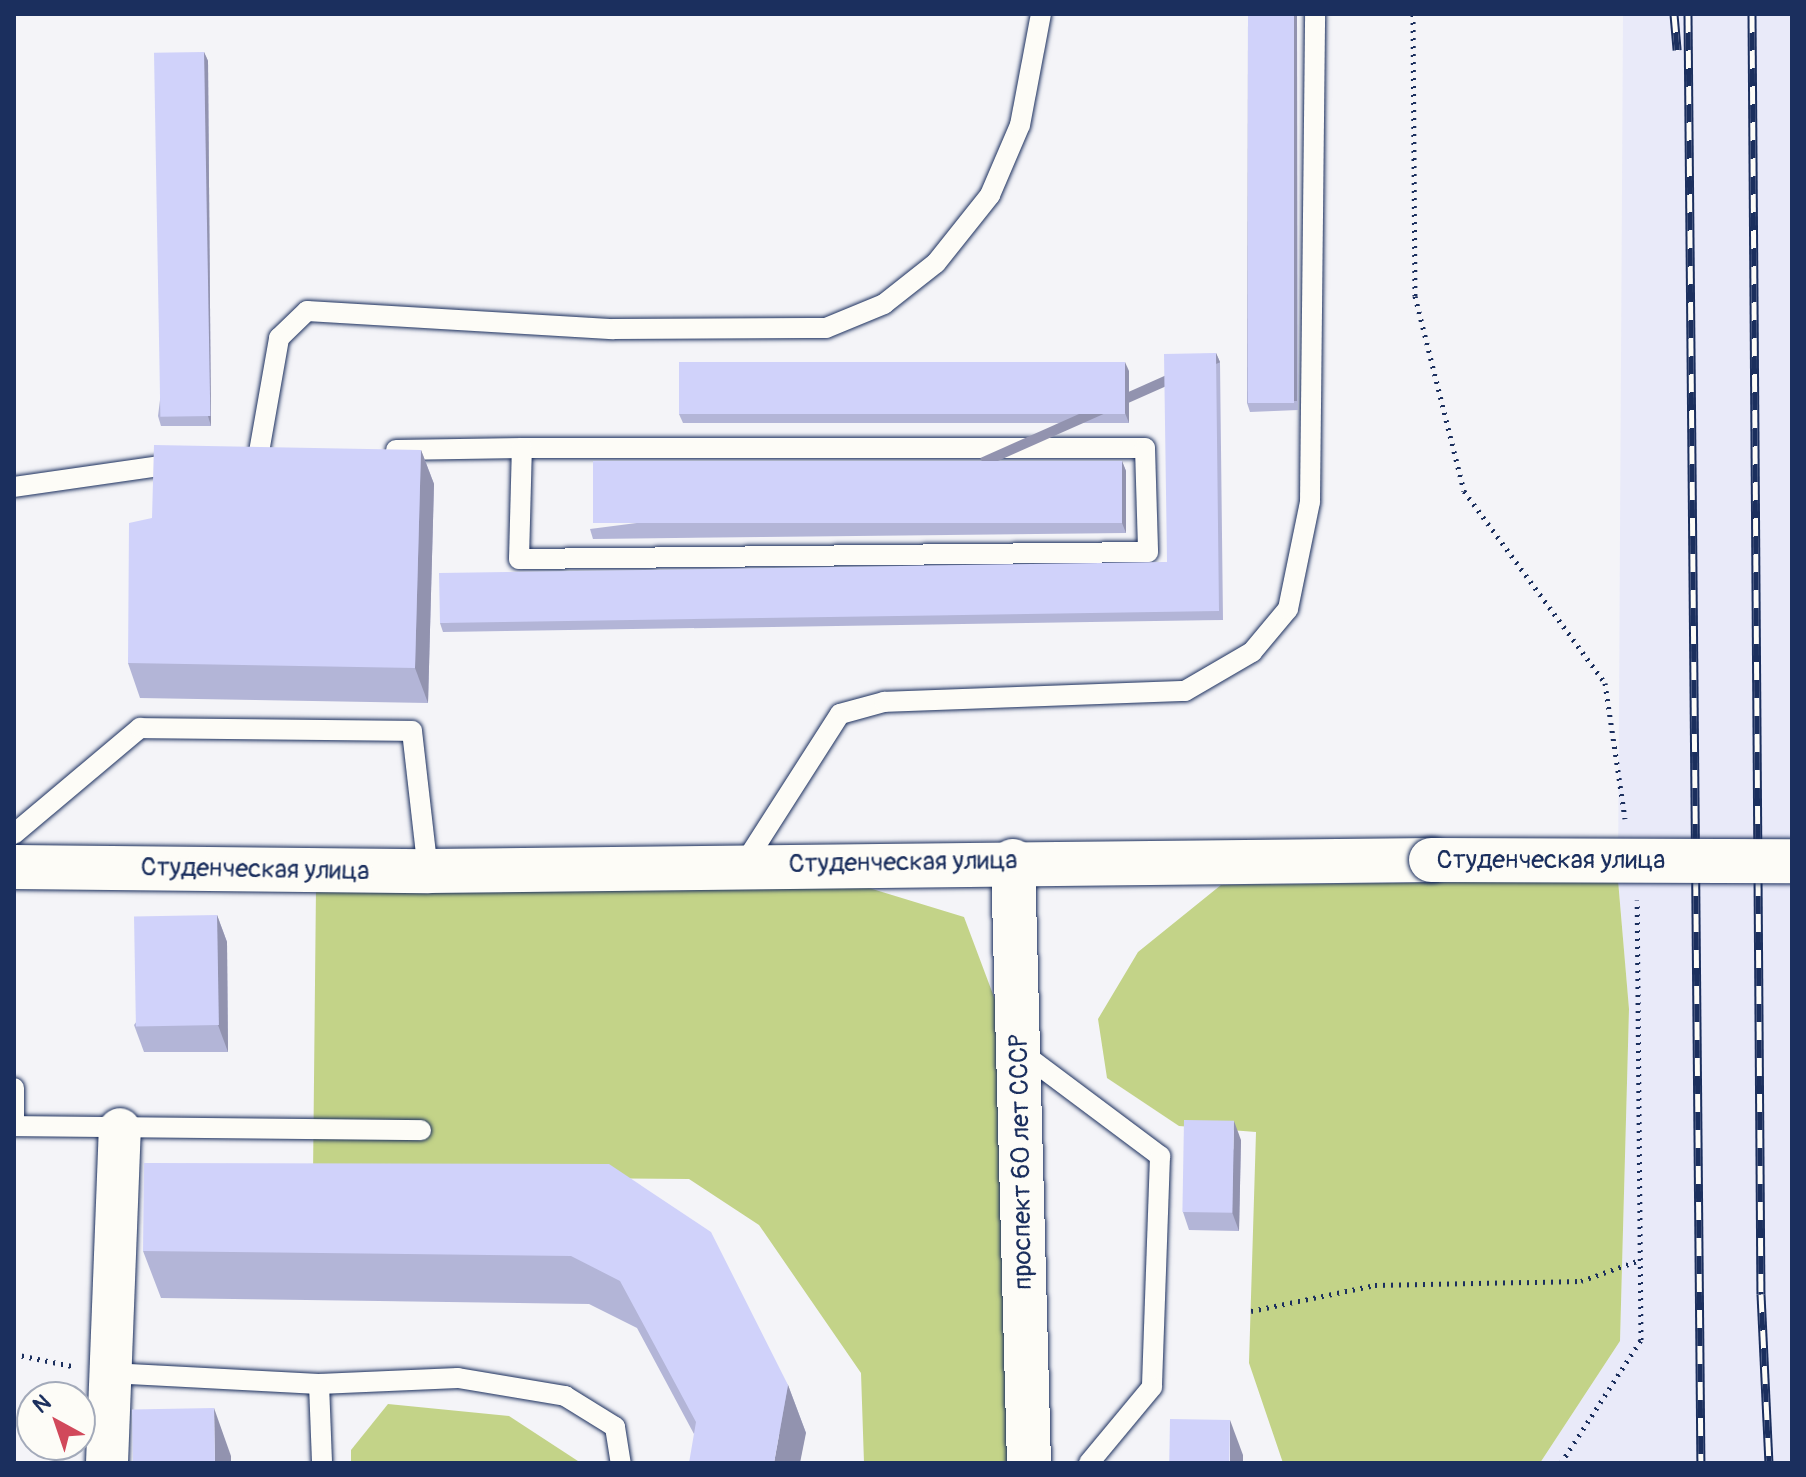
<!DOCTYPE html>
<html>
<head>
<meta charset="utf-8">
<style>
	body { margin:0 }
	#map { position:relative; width:1806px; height:1477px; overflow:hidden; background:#f4f4f8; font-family:Pangolin,sans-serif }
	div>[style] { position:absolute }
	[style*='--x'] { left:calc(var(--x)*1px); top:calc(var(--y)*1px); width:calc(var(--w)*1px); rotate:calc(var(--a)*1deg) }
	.built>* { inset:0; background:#e9eaf9 }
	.green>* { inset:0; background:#c3d388 }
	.path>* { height:5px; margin-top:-2.5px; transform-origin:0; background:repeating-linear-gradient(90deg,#1b2f5e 0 2px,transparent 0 8px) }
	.roads { filter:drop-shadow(0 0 2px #1b2f5e) drop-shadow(0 0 2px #1b2f5e) }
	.lane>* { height:20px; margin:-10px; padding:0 10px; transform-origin:10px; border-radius:10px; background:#fdfcf7 }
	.street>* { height:42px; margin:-21px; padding:0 21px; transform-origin:21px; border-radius:21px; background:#fdfcf7 }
	.secondary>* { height:44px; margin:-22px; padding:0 22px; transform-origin:22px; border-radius:22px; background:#fdfcf7 }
	.rail>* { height:9px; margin-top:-4.5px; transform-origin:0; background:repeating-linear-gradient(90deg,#fdfcf7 0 18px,#1b2f5e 0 36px); box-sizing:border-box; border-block:2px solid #1b2f5e }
	.bridges { filter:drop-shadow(0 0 2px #1b2f5e) drop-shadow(0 0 2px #1b2f5e) }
	.secondary-bridge>* { height:44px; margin:-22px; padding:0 22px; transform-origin:22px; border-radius:22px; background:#fdfcf7 }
	.wall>* { inset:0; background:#b3b5d7 }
	.shaded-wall>* { inset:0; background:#9293af; transform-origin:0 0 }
	.building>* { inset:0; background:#d0d2fa; transform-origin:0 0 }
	span { translate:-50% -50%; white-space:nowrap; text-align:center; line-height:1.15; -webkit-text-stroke:6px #fdfcf7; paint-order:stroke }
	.street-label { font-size:26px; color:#1b2f5e }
	.frame { position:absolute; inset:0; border:16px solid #1b2f5e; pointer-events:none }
	.north { position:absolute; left:16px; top:1381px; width:80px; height:80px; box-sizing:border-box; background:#fdfcf7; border:2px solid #a3aaba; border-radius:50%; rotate:320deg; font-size:22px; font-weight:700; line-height:32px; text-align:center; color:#1b2f5e }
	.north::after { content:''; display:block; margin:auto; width:28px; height:36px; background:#d1495b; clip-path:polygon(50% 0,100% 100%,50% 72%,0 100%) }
</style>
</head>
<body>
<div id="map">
	<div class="built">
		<div style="clip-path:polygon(1623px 14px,1792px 14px,1792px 1463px,1540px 1463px,1620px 1341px,1629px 1009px,1618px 880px)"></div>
	</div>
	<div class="green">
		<div style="clip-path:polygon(820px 873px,964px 917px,1000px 1013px,1010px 1463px,864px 1463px,861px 1373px,759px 1225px,689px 1179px,313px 1176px,316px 887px)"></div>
		<div style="clip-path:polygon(1618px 880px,1629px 1009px,1620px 1341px,1540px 1463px,1283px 1463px,1249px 1363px,1256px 1132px,1179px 1126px,1107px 1078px,1098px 1019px,1138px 952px,1221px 885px)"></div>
		<div style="clip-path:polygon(388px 1404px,509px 1416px,581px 1463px,351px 1463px,351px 1450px)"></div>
	</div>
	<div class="path">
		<div style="--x:1413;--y:14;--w:282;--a:89.6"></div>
		<div style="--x:1415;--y:296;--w:201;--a:75.9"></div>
		<div style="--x:1464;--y:491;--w:238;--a:53.7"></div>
		<div style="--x:1605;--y:683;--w:137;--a:81.6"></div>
		<div style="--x:1251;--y:1311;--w:127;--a:-11.8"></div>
		<div style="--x:1375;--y:1285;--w:206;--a:-1.1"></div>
		<div style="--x:1581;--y:1281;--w:63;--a:-19.6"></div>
		<div style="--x:14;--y:1354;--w:59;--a:11.7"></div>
		<div style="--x:1561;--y:1463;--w:147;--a:-57"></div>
		<div style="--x:1641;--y:1340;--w:440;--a:-90.5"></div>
	</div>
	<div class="roads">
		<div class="lane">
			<div style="--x:396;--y:450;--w:126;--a:-0.9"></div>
			<div style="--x:522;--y:448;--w:623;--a:0"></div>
			<div style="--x:1145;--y:448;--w:104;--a:88.3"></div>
			<div style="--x:1148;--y:552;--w:629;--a:179.36"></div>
			<div style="--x:519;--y:559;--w:111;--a:-88.5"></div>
			<div style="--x:259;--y:452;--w:116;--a:-80"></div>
			<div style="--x:279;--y:338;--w:39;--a:-44"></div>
			<div style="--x:307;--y:311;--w:307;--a:3.4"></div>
			<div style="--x:613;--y:329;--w:213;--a:-0.3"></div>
			<div style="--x:826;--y:328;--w:63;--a:-22.5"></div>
			<div style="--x:884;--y:304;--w:66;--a:-38.3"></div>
			<div style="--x:936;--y:263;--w:87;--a:-51.5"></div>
			<div style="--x:990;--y:195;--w:76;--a:-66.8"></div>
			<div style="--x:1020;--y:125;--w:113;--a:-79.3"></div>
			<div style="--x:14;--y:487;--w:168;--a:-8.2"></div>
			<div style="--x:14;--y:834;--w:165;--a:-40.1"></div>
			<div style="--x:140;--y:728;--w:272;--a:0.6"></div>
			<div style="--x:412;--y:731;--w:141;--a:83.5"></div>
			<div style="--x:744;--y:864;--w:178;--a:-57.4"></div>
			<div style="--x:840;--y:714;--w:46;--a:-15.3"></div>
			<div style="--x:884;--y:702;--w:301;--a:-2.1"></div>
			<div style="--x:1185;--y:691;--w:78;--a:-30.2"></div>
			<div style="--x:1252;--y:652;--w:56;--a:-50.1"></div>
			<div style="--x:1288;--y:609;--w:109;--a:-78.4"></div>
			<div style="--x:1310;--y:502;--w:488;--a:-89.4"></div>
			<div style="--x:1021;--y:1052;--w:174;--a:36.8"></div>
			<div style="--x:1160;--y:1156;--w:231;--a:92"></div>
			<div style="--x:1152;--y:1387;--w:99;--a:129.7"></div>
			<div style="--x:14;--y:1088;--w:38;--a:90"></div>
			<div style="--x:14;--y:1126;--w:407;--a:0.6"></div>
			<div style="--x:110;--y:1373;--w:209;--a:3"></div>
			<div style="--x:319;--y:1384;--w:139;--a:-2.5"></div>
			<div style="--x:458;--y:1378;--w:109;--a:9.5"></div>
			<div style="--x:565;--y:1396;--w:59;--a:31.8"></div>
			<div style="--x:615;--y:1427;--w:36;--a:81"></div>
			<div style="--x:319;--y:1384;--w:79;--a:87.8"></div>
		</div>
		<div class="street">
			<div style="--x:107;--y:1463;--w:334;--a:-87.8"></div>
		</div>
		<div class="secondary">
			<div style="--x:1013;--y:861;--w:602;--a:88.48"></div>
			<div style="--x:14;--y:867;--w:414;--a:0.6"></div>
			<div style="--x:428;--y:871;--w:1003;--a:-0.63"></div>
		</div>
	</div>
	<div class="rail">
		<div style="--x:1674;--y:14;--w:36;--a:85"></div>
		<div style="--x:1688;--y:14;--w:1449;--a:89.49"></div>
		<div style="--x:1752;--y:14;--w:1280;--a:89.6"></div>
		<div style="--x:1761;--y:1294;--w:169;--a:87.3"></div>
	</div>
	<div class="bridges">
		<div class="secondary-bridge">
			<div style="--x:1431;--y:860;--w:361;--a:0.2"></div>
		</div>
	</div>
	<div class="wall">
		<div style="clip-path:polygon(1248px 14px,1297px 14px,1298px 410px,1250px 412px,1247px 403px)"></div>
		<div style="clip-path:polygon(204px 52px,208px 61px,211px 426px,161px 426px,158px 416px)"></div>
		<div style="clip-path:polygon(1216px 353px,1220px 362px,1223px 620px,443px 632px,440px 623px,1167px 562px)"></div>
		<div style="clip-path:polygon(1129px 371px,1129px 423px,683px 423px,679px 414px)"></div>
		<div style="clip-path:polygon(421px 450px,434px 484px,428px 703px,140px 698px,128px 663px,152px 518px)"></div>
		<div style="clip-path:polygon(1122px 461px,1126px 471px,1126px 533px,593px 539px,590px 529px)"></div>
		<div style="clip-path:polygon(217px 915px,227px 942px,228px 1052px,144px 1052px,134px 1025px)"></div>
		<div style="clip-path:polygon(1241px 1140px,1239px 1231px,1189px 1230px,1183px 1212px)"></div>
		<div style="clip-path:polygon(609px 1164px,788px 1385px,806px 1433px,694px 1434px,637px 1328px,589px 1304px,161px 1298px,143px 1251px)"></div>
	</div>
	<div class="shaded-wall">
		<div style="left:1294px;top:14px;width:3px;height:387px"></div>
		<div style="clip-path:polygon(204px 52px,208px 61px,211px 426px,208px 416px)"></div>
		<div style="left:1216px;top:353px;width:10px;height:258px;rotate:66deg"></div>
		<div style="clip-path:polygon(1125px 362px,1129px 371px,1129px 423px,1125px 413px)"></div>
		<div style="clip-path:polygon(421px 450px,434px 484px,428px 703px,415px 668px)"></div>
		<div style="clip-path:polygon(1122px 461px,1126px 471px,1126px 533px,1122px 523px)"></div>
		<div style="clip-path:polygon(217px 915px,227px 942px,228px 1052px,218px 1025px)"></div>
		<div style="clip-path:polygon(1234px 1121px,1241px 1140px,1239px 1231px,1232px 1212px)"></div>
		<div style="clip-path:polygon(788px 1385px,806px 1433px,800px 1463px,774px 1463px)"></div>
		<div style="clip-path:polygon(214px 1408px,231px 1456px,231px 1463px,215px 1463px)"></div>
		<div style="clip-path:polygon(1230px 1420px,1243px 1455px,1243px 1463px,1230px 1463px)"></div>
	</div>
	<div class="building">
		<div style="left:1248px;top:14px;width:46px;height:389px"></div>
		<div style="left:204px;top:52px;width:364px;height:50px;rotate:89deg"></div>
		<div style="clip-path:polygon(1216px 353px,1219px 611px,440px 623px,439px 573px,1167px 562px,1164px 354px)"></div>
		<div style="left:679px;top:362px;width:446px;height:52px"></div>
		<div style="clip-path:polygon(154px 445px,421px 450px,415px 668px,128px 663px,129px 523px,152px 518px)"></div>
		<div style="left:1122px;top:461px;width:62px;height:529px;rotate:90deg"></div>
		<div style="left:217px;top:915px;width:110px;height:83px;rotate:89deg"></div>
		<div style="left:1184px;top:1120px;width:50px;height:92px;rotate:1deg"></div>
		<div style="clip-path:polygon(144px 1163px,609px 1164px,711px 1232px,788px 1385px,774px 1463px,689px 1463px,696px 1422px,620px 1281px,571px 1256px,143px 1251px)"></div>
		<div style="left:214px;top:1408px;width:55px;height:82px;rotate:89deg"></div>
		<div style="left:1170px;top:1419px;width:60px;height:44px;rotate:1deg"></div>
	</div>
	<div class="street-label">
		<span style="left:1551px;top:861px">Студенческая улица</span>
		<span style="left:903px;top:863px;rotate:-1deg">Студенческая улица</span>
		<span style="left:255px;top:870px;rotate:1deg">Студенческая улица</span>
		<span style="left:1022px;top:1162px;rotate:-91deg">проспект 60 лет СССР</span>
	</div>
	<div class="frame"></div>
	<div class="north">N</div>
</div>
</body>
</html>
